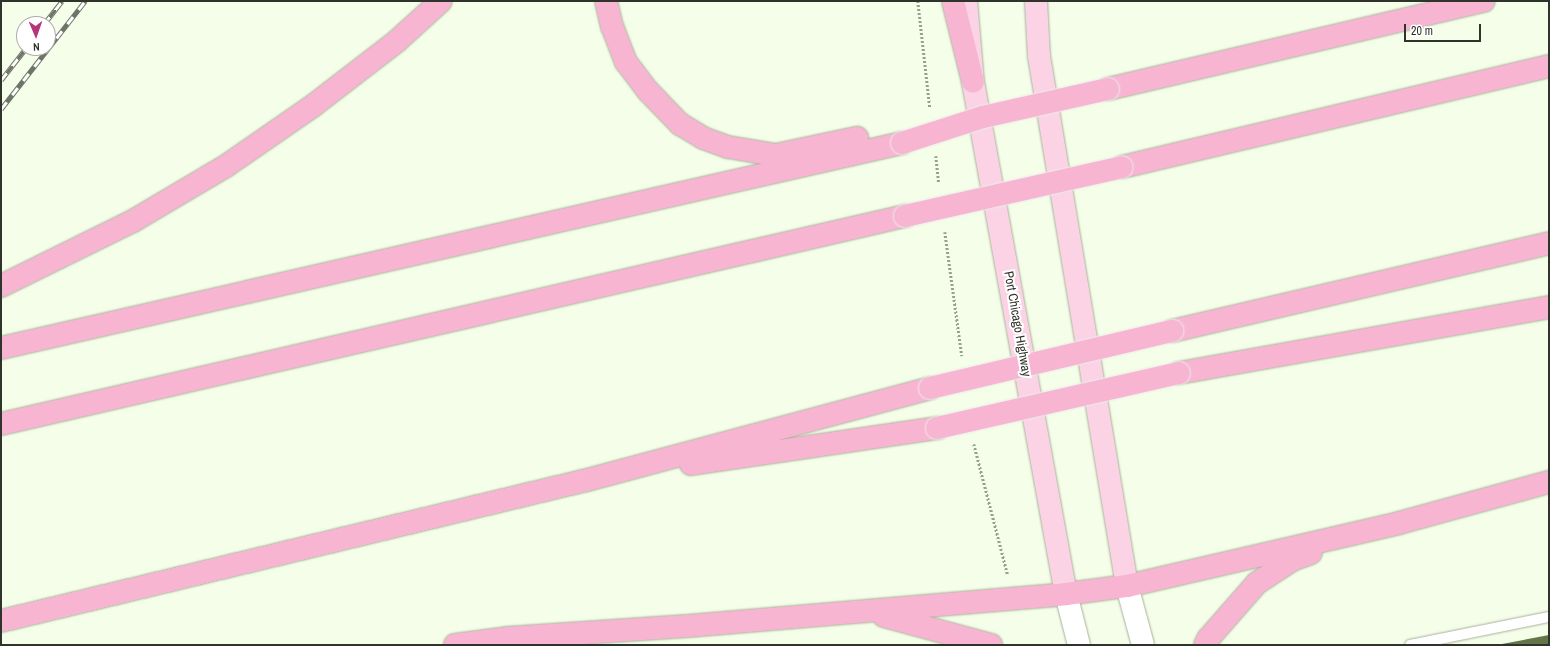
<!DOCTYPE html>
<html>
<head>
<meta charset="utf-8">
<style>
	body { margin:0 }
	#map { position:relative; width:1550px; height:646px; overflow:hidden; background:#f5fee8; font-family:"Archivo Narrow",sans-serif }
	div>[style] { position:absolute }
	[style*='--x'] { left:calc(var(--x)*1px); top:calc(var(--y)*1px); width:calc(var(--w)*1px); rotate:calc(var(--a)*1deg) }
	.building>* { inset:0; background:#647549 }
	.path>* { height:2.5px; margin-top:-1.25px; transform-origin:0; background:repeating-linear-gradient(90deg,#989f8f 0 2px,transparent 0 4px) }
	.roads { filter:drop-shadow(0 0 1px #a9b19d) drop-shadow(0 0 1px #a9b19d) }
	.service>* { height:10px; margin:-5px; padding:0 5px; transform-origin:5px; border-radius:5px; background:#fff }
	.tertiary>* { height:22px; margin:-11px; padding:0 11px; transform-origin:11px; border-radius:11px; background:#fff }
	.primary>* { height:22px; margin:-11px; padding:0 11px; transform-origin:11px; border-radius:11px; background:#fbd3e4 }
	.motorway>* { height:22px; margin:-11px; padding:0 11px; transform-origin:11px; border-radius:11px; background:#f8b5d2 }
	.rail>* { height:4.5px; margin-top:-2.25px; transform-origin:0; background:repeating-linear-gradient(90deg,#fff 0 9px,#6f7468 0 18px); box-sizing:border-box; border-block:1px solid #6f7468 }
	.bridges { filter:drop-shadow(0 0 1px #eaebea) drop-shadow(0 0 1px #eaebea) }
	.motorway-bridge>* { height:22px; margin:-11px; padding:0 11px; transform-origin:11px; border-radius:11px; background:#f8b5d2 }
	span { translate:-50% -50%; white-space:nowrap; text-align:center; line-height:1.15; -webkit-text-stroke:4px #fff; paint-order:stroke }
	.street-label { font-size:13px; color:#30332b }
	.frame { position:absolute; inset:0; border:2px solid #30332b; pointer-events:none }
	.north { position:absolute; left:16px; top:16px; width:40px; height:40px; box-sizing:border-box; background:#fff; border:1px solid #acadaa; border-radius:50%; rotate:178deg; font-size:11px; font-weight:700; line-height:16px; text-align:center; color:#30332b }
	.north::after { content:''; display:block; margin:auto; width:14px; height:18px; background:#b7337b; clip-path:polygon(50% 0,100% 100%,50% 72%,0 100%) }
	.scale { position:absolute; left:1404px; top:24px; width:77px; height:18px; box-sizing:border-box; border:2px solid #30332b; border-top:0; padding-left:5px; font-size:12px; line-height:14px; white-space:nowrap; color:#30332b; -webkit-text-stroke:3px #fff; paint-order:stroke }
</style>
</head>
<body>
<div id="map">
	<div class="building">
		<div style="clip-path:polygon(1549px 635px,1549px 645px,1502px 645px,1502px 644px)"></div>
	</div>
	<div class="path">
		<div style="--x:918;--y:1;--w:108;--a:83.6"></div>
		<div style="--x:936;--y:156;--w:27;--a:84"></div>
		<div style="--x:945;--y:232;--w:125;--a:82.2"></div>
		<div style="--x:974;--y:444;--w:135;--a:75.5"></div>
	</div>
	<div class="roads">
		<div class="service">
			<div style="--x:1410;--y:645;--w:142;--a:-11.4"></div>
		</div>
		<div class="tertiary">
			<div style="--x:1127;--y:586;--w:61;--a:74.8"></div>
			<div style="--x:1066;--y:594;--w:53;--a:75.7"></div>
		</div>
		<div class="primary">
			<div style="--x:966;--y:1;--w:81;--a:85.1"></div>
			<div style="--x:973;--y:82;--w:520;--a:79.71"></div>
			<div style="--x:1036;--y:1;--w:55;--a:86.9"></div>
			<div style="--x:1039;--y:56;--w:537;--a:80.57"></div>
		</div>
		<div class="motorway">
			<div style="--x:606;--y:1;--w:26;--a:77"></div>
			<div style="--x:612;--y:26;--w:39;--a:69"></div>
			<div style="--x:626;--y:62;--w:36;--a:53"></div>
			<div style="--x:648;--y:91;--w:46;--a:45.9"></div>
			<div style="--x:680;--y:124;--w:27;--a:31"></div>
			<div style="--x:703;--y:138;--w:27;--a:20"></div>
			<div style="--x:728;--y:147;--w:49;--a:9.5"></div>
			<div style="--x:776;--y:155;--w:83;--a:-11.9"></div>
			<div style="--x:953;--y:1;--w:83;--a:76.1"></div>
			<div style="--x:1108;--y:89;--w:386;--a:-13.2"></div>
			<div style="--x:1122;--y:167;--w:439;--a:-13.3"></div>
			<div style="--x:1;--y:286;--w:147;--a:-26.2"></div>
			<div style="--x:133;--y:221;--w:108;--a:-30.6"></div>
			<div style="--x:226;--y:166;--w:107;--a:-34.7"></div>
			<div style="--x:314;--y:105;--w:105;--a:-37.6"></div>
			<div style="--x:397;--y:41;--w:59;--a:-42.3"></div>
			<div style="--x:1172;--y:331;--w:387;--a:-13.1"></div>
			<div style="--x:1;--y:348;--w:924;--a:-12.82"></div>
			<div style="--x:1179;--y:373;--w:376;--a:-10.1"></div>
			<div style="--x:1;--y:424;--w:928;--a:-12.96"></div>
			<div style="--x:691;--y:464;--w:249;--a:-8.3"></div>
			<div style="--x:884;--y:616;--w:111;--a:15.2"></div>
			<div style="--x:1;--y:621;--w:603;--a:-13.53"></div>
			<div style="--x:587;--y:480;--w:355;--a:-15"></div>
			<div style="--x:455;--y:645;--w:52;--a:-7.7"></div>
			<div style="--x:507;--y:638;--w:181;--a:-3.8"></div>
			<div style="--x:688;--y:626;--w:379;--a:-4.8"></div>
			<div style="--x:1066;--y:594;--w:62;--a:-7.5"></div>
			<div style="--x:1127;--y:586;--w:279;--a:-13"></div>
			<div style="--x:1399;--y:523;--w:156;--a:-15.3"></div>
			<div style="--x:1205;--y:645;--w:7;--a:-63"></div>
			<div style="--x:1208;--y:639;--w:74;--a:-48.8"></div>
			<div style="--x:1257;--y:583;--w:42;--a:-33.3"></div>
			<div style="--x:1292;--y:560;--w:20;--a:-20"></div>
		</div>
	</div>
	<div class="rail">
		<div style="--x:44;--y:24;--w:29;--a:-52"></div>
		<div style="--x:1;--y:80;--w:41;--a:-52"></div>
		<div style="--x:1;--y:109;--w:137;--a:-52.1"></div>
	</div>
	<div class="bridges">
		<div class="motorway-bridge">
			<div style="--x:902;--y:143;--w:85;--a:-17.8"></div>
			<div style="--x:983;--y:117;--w:128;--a:-12.6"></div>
			<div style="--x:905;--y:216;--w:222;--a:-12.7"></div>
			<div style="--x:930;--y:388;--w:249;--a:-13.3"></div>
			<div style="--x:937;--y:428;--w:248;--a:-12.8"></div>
		</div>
	</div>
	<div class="street-label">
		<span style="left:1017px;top:324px;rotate:80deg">Port Chicago Highway</span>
	</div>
	<div class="frame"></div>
	<div class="north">N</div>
	<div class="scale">20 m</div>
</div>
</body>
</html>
